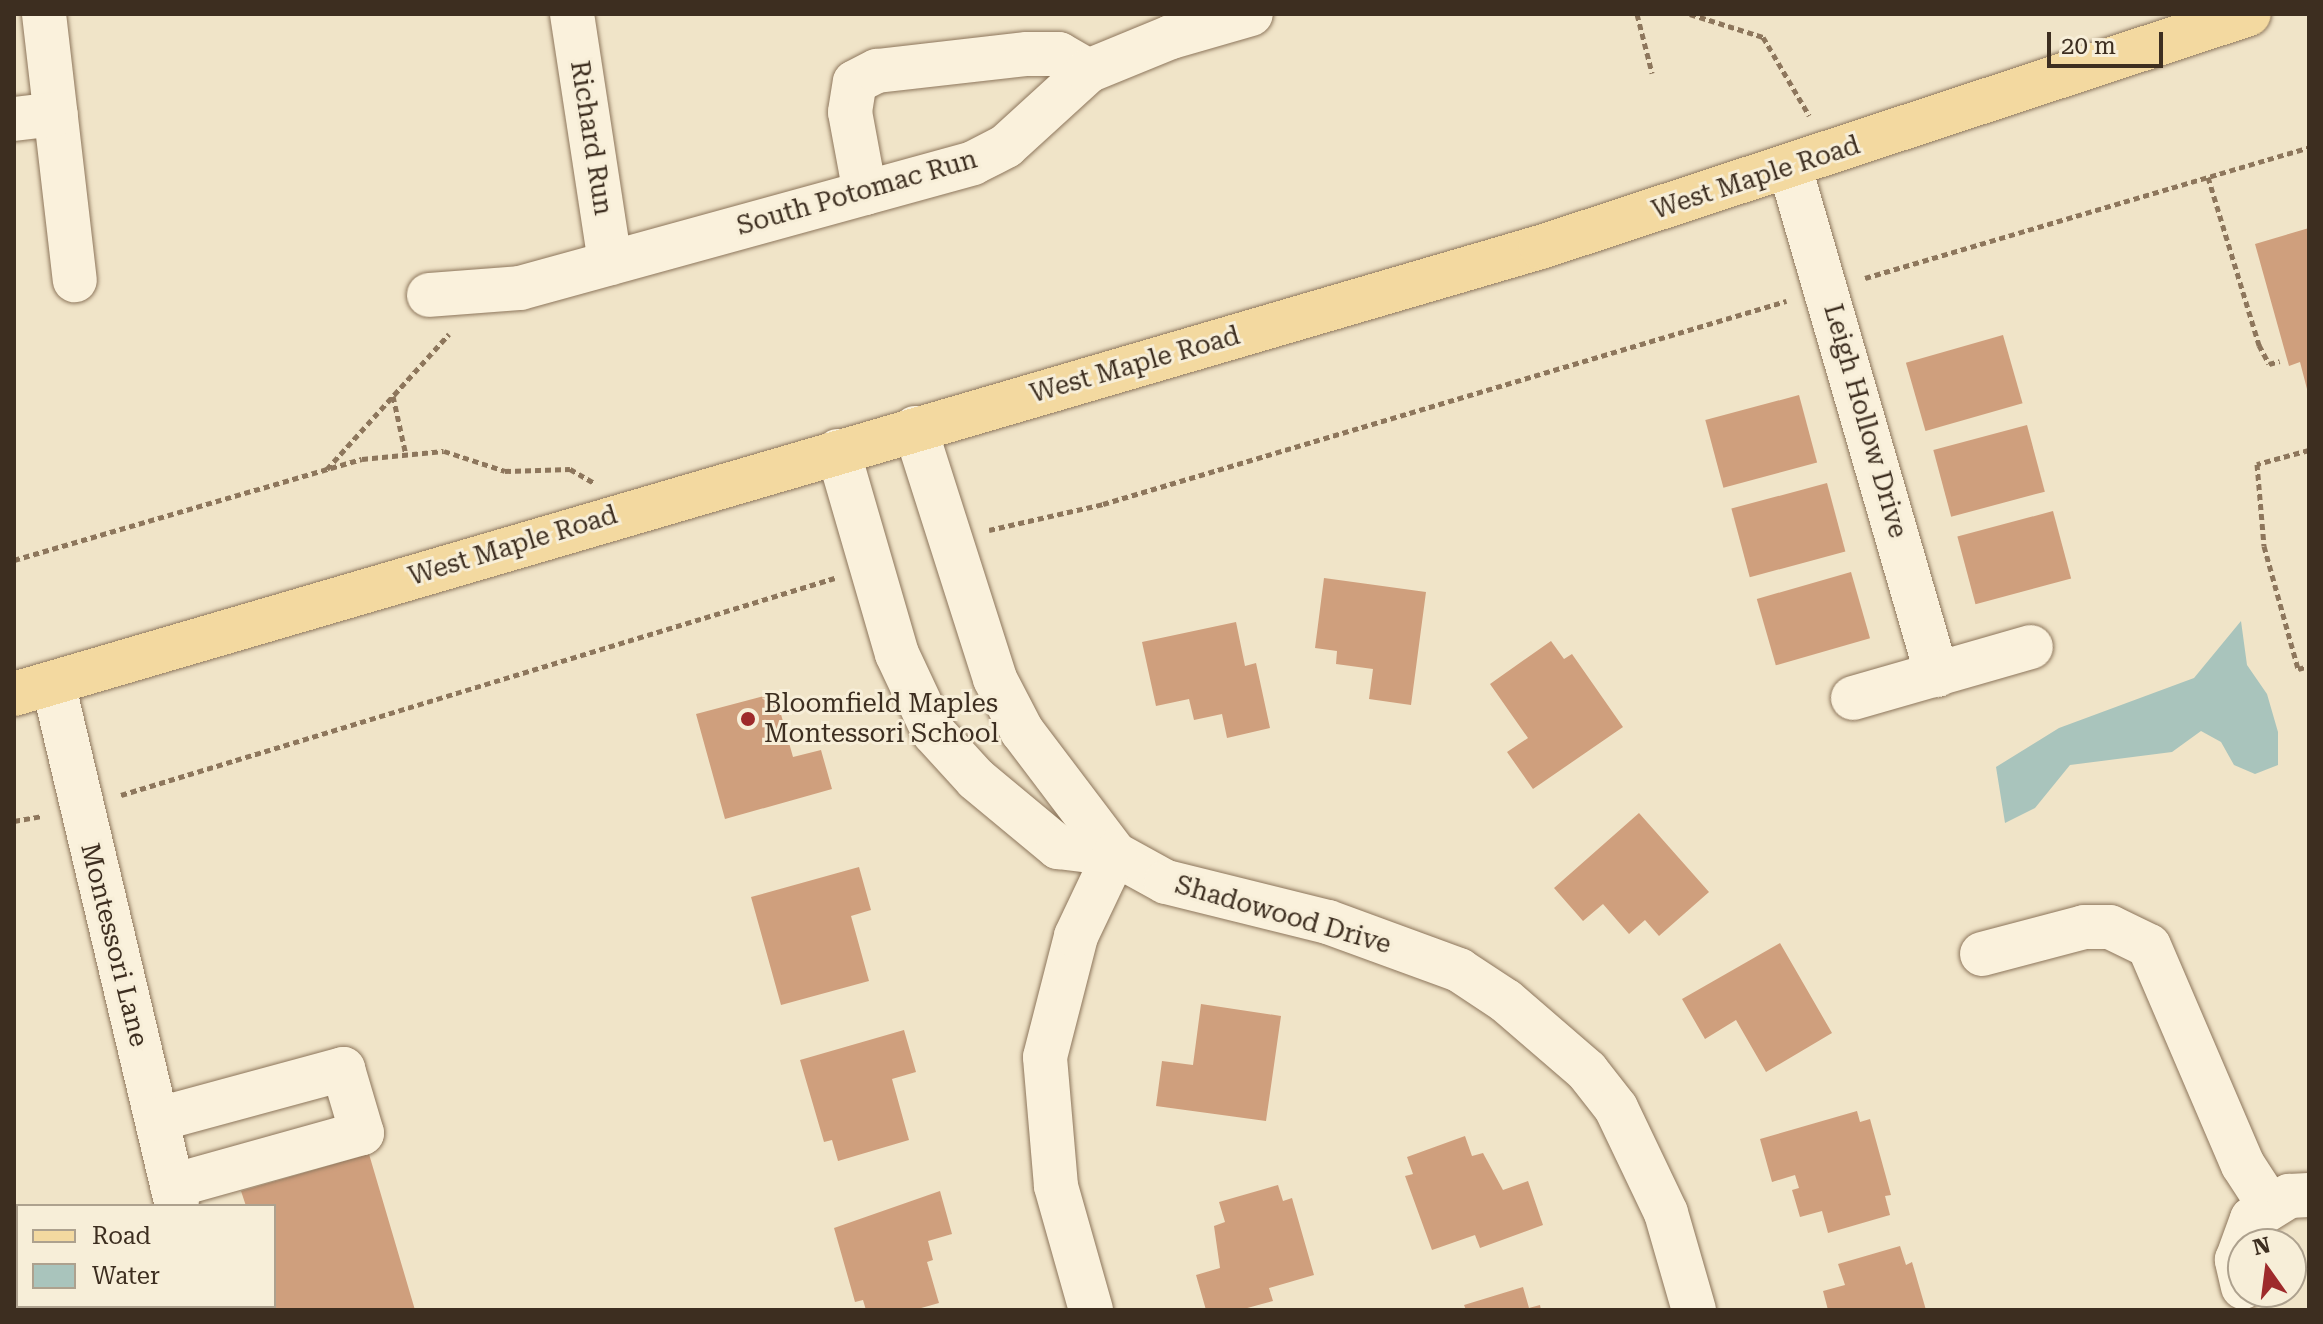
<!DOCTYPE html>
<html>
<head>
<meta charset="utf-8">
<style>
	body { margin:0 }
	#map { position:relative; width:2323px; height:1324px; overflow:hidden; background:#f0e4c8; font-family:"Roboto Serif",serif }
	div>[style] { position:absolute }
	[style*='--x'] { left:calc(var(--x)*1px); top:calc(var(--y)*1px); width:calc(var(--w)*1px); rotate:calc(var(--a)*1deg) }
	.water>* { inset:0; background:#a9c4bc }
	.building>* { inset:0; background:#cf9f7d; transform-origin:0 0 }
	.path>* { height:5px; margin-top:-2.5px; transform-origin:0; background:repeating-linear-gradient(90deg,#8d765c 0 6px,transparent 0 10px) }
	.roads { filter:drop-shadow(0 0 2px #8d765c) drop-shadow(0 0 2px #8d765c) }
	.minor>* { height:44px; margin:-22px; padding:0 22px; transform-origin:22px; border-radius:22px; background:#faf1dc }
	.major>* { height:44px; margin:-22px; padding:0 22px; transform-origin:22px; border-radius:22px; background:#f3d9a0 }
	.dots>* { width:22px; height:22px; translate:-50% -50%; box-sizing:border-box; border:4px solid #f7eed8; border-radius:50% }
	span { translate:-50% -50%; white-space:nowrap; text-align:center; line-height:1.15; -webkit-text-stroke:6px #f7eed8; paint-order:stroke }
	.street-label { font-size:26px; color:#3d2e20 }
	.poi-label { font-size:26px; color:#3d2e20 }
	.left { translate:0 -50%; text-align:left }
	.frame { position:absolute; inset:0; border:16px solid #3d2e20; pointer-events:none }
	.legend { position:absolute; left:16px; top:1204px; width:260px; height:104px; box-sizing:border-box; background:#f7eed8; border:2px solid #ada18e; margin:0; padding:10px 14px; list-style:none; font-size:24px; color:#3d2e20 }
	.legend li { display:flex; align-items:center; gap:16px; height:40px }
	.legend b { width:40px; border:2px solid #ada18e }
	.north { position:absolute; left:2227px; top:1228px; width:80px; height:80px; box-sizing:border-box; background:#f7eed8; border:2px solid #ada18e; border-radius:50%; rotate:346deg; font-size:22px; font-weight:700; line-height:32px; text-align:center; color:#3d2e20 }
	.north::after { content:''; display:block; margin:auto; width:28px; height:36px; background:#9e2a2b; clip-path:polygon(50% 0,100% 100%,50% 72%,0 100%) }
	.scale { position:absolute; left:2047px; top:32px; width:116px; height:36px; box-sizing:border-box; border:4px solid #3d2e20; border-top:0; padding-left:10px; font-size:24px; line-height:28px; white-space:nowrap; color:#3d2e20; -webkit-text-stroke:6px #f7eed8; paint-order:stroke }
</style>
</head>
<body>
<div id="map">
	<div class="water">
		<div style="clip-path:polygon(2241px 621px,2247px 665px,2267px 694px,2278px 732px,2278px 765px,2255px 774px,2234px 765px,2221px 742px,2201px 731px,2172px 752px,2070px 765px,2035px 808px,2005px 823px,1996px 767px,2059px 728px,2194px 678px)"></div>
	</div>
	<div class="building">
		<div style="clip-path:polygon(2309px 228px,2309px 393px,2308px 393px,2300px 362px,2289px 366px,2255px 244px)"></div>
		<div style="left:2003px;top:335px;width:71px;height:101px;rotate:74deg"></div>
		<div style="left:1799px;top:395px;width:70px;height:97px;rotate:75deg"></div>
		<div style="left:2027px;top:425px;width:69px;height:97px;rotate:75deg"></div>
		<div style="left:1827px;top:483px;width:71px;height:99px;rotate:75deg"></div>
		<div style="left:2053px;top:511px;width:70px;height:99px;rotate:75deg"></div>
		<div style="left:1851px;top:572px;width:69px;height:98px;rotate:74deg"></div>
		<div style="clip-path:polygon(1324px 578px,1426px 592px,1411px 705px,1369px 699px,1373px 669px,1336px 664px,1337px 651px,1315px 648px)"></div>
		<div style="clip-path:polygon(1236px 622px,1245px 666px,1256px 663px,1270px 728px,1227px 738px,1222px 714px,1194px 720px,1189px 699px,1156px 706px,1142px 642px)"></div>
		<div style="clip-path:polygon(1551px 641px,1564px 659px,1572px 654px,1623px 727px,1533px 789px,1507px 752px,1528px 738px,1490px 684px)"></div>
		<div style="clip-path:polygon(775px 693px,793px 757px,821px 750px,832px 789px,725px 819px,696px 714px)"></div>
		<div style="clip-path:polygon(1639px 813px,1709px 892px,1659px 936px,1645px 920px,1629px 934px,1603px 904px,1583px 921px,1554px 888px)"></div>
		<div style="clip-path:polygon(859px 867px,871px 910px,851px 916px,869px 981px,781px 1005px,751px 897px)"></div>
		<div style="clip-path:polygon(1780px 943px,1832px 1033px,1766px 1072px,1736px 1020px,1705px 1039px,1682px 999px)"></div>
		<div style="clip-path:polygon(1201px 1004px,1281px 1016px,1266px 1121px,1156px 1106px,1162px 1061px,1193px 1065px)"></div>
		<div style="clip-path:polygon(904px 1030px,916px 1072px,892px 1079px,909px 1140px,838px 1161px,832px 1140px,824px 1142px,800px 1060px)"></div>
		<div style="clip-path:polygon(1857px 1111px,1860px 1122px,1870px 1119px,1891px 1195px,1885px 1196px,1890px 1215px,1828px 1233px,1822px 1211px,1800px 1217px,1792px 1190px,1799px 1188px,1795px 1175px,1772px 1182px,1760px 1139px)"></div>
		<div style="clip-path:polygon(1465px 1136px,1472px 1156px,1483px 1153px,1503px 1190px,1528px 1181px,1543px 1225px,1480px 1248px,1475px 1235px,1432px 1250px,1405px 1176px,1413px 1174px,1407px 1157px)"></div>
		<div style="clip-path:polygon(369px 1154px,415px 1310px,276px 1310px,274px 1206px,246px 1206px,241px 1191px)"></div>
		<div style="clip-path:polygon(1278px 1185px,1283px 1201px,1292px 1198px,1314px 1275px,1269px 1288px,1273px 1301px,1240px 1310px,1206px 1310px,1196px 1275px,1220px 1268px,1214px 1226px,1225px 1222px,1219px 1202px)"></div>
		<div style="clip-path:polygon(940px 1191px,952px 1234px,928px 1241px,933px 1260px,927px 1262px,939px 1303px,914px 1310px,866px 1310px,863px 1300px,855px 1302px,834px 1228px)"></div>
		<div style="clip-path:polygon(1900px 1246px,1906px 1265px,1912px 1262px,1926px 1310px,1828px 1310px,1823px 1291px,1845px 1285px,1838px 1264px)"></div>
		<div style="clip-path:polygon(17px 1252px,18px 1306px,33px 1310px,14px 1310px)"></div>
		<div style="clip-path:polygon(1523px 1287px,1529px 1308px,1540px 1305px,1541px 1310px,1466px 1310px,1464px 1305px)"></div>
	</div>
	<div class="path">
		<div style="--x:1637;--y:14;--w:61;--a:75.7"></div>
		<div style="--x:1690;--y:14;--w:77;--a:17.5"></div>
		<div style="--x:1763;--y:37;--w:91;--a:59.5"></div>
		<div style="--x:2208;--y:177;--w:176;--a:73.1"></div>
		<div style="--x:2259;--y:345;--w:21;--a:62"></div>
		<div style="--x:2269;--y:364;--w:11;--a:-15"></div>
		<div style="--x:1865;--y:278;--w:463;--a:-16.4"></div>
		<div style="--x:393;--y:396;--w:60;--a:77.6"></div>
		<div style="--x:2309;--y:450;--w:54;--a:164.9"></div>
		<div style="--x:2257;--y:464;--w:82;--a:85.1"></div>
		<div style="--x:2264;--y:546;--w:128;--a:74.5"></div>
		<div style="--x:2298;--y:669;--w:11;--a:-15"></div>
		<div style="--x:327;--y:469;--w:182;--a:-47.9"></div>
		<div style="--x:989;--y:530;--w:117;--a:-12.8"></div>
		<div style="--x:1103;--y:504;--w:713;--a:-16.55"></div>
		<div style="--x:14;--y:560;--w:362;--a:-16.2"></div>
		<div style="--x:362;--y:459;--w:82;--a:-5.6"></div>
		<div style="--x:444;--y:451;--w:64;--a:18.2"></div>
		<div style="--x:505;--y:471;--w:65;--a:-1.8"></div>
		<div style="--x:570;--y:469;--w:28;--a:30"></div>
		<div style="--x:121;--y:795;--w:746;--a:-16.91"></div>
		<div style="--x:14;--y:821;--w:28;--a:-10"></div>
	</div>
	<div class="roads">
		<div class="minor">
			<div style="--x:44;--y:14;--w:268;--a:83.4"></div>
			<div style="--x:572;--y:14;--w:252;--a:81.3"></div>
			<div style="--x:14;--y:119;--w:42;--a:-6.8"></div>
			<div style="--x:1790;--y:168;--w:528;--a:73.83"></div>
			<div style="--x:865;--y:193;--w:82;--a:-100.5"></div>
			<div style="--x:850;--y:112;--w:30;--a:-81"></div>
			<div style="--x:855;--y:82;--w:25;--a:-27"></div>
			<div style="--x:877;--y:71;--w:151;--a:-6.5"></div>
			<div style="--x:1027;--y:54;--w:32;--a:0"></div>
			<div style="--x:1059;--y:54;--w:34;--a:30"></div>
			<div style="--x:429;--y:295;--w:91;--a:-4.4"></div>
			<div style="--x:520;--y:288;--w:470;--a:-15.4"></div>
			<div style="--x:973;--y:163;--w:37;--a:-27"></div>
			<div style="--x:1006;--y:146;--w:111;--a:-42.4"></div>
			<div style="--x:1088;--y:71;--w:90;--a:-22.3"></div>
			<div style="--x:1171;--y:37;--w:83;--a:-16"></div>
			<div style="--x:915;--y:428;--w:263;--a:72.3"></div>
			<div style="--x:995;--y:679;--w:59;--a:62.6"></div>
			<div style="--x:1022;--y:731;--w:154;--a:52.9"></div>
			<div style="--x:838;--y:451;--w:211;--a:73.8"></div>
			<div style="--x:897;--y:654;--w:87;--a:64.9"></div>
			<div style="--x:934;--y:733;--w:62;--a:47.6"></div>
			<div style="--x:976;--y:779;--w:107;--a:39.7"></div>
			<div style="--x:1058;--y:847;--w:57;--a:7"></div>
			<div style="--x:1115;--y:854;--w:58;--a:28.8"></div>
			<div style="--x:1166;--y:882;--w:167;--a:13.9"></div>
			<div style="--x:1328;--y:922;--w:140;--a:20.1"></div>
			<div style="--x:1459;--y:970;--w:56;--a:33.4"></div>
			<div style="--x:1506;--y:1001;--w:107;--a:40.8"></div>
			<div style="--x:1587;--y:1071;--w:47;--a:51.9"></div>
			<div style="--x:1616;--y:1108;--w:116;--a:64.5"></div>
			<div style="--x:1666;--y:1213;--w:101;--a:73.9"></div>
			<div style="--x:53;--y:683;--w:537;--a:76.66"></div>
			<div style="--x:1853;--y:698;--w:185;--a:-16"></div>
			<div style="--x:1982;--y:954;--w:106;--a:-14.8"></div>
			<div style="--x:2084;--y:927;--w:26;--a:0"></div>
			<div style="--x:2110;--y:927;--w:43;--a:26"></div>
			<div style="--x:2149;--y:946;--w:238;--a:66.8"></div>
			<div style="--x:2243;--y:1165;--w:48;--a:57"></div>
			<div style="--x:159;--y:1119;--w:191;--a:-15.2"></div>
			<div style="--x:343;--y:1069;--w:67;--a:73.5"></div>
			<div style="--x:362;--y:1133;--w:197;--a:164.4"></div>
			<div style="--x:2243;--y:1287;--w:28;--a:-103"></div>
			<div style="--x:2237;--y:1260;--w:44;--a:-69.9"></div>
			<div style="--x:2252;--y:1219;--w:44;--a:-31.9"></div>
			<div style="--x:2289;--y:1196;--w:20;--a:-3"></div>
			<div style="--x:203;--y:1306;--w:4;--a:76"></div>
			<div style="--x:1091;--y:1310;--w:129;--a:-105.8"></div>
			<div style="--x:1056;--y:1186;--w:129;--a:-94.9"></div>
			<div style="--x:1045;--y:1057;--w:125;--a:-75.6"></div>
			<div style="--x:1076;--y:936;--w:91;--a:-64.6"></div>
		</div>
		<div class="major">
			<div style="--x:14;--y:694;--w:1591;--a:-16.32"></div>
			<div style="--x:1541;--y:247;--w:745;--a:-18.22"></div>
		</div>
	</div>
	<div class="dots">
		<div style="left:748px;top:719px;background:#9e2a2b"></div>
	</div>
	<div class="street-label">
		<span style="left:591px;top:138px;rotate:81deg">Richard Run</span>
		<span style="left:1756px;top:178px;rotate:-18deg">West Maple Road</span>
		<span style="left:857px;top:193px;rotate:-16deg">South Potomac Run</span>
		<span style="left:1135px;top:365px;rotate:-16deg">West Maple Road</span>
		<span style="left:1865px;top:421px;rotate:74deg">Leigh Hollow Drive</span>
		<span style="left:513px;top:546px;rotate:-17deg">West Maple Road</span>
		<span style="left:1283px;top:915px;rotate:16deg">Shadowood Drive</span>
		<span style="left:114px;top:945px;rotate:76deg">Montessori Lane</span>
	</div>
	<div class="poi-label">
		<span class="left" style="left:764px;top:719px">Bloomfield Maples<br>Montessori School</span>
	</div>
	<div class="frame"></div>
	<ul class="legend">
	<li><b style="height:10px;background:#f3d9a0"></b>Road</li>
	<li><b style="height:22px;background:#a9c4bc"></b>Water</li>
	</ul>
	<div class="north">N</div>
	<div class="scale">20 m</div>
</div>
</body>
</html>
